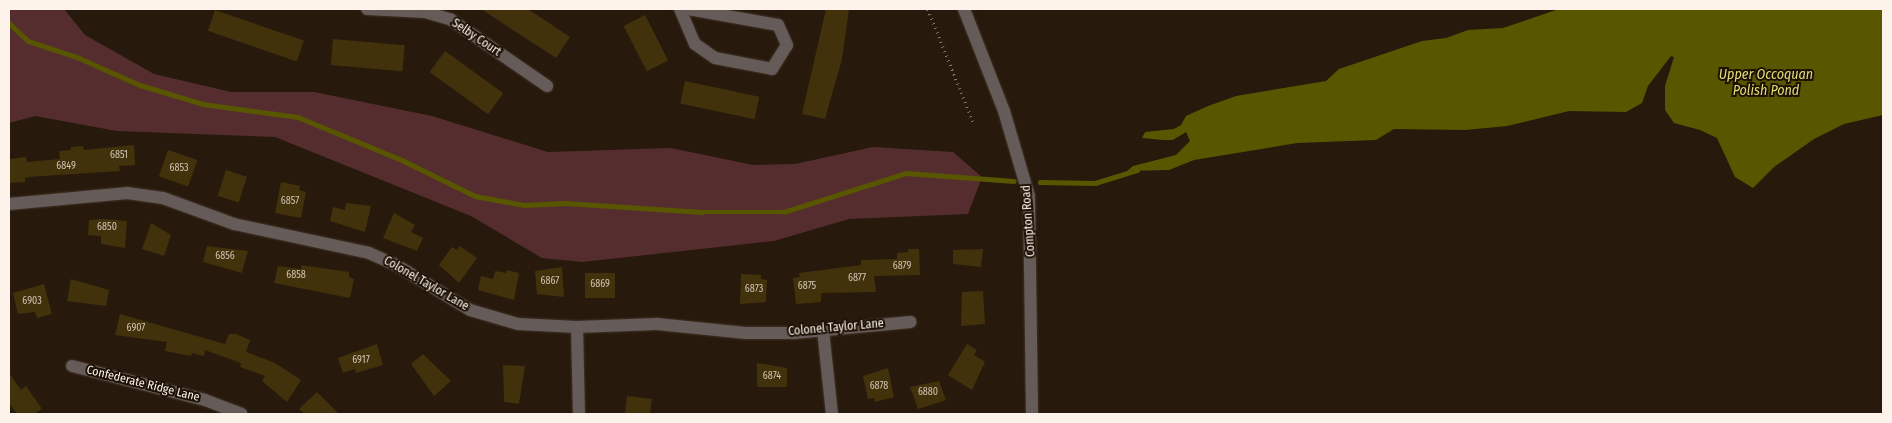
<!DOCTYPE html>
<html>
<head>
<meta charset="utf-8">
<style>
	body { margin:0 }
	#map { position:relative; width:1892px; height:423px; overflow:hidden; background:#27190c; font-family:"Fira Sans Condensed",sans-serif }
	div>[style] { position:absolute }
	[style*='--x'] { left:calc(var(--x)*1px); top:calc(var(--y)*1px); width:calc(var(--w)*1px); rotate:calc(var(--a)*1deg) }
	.green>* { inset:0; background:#552d2f }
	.water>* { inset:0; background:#595600 }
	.stream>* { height:4.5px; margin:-2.25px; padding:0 2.25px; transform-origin:2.25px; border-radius:2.25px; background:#595600 }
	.building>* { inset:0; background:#42320c; transform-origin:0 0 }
	.path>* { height:2.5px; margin-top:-1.25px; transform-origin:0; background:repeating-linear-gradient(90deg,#82766b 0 1px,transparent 0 5px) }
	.roads { filter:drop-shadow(0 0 1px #413327) drop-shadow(0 0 1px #413327) }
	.minor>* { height:12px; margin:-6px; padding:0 6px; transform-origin:6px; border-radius:6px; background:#655b58 }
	span { translate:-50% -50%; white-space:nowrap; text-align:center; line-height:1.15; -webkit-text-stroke:4px #1d1004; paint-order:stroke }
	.number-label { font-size:10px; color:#cec3b2 }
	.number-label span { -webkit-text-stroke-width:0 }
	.street-label { font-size:12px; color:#fdf3ea }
	.water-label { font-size:14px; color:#e0dd76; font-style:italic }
	.frame { position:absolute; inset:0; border:10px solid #fdf3ea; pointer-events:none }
</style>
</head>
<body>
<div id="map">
	<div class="green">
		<div style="clip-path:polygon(9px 9px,64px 9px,85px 35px,154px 74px,231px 92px,314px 92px,432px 116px,548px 152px,671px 148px,753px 165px,795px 164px,873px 147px,953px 152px,982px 177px,968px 214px,849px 219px,774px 241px,582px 262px,542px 258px,471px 216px,275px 137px,117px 131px,35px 116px,9px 123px)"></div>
	</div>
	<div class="water">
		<div style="clip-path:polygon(1559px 9px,1883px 9px,1883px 115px,1844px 124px,1814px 139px,1774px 167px,1753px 188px,1735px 177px,1717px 138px,1700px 130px,1674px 123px,1665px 110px,1665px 86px,1674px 57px,1671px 56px,1648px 86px,1642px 103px,1626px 112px,1569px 111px,1507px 126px,1465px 130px,1394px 129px,1376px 140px,1297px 143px,1194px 160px,1169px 170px,1127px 171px,1133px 166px,1176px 155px,1190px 141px,1186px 132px,1173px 140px,1163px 140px,1142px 138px,1145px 132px,1174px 129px,1181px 125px,1186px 116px,1208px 106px,1236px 96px,1326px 81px,1339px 69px,1422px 41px,1446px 38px,1468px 30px,1503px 28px)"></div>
	</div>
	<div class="stream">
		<div style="--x:9;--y:23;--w:26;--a:43"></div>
		<div style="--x:28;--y:41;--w:52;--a:18.1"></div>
		<div style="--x:77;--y:57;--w:69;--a:24"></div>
		<div style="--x:140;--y:85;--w:66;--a:16.8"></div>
		<div style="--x:203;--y:104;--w:96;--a:7.8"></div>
		<div style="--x:298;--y:117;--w:115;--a:22.5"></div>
		<div style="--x:404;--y:161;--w:79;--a:26.2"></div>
		<div style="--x:475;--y:196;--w:50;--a:10.4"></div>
		<div style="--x:524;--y:205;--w:41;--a:-2.8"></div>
		<div style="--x:565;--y:203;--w:137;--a:3.8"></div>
		<div style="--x:702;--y:212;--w:82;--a:0"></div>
		<div style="--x:784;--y:212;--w:128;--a:-17.7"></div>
		<div style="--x:906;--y:173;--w:108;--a:4.2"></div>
		<div style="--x:1040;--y:182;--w:55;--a:1"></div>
		<div style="--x:1095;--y:183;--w:44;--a:-17.2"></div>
	</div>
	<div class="building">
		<div style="clip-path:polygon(481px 9px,528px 9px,570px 37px,556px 58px)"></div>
		<div style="clip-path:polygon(826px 9px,849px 9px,842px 59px,825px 119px,802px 114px)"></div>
		<div style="left:215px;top:10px;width:94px;height:22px;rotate:19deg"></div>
		<div style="left:645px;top:15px;width:51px;height:24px;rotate:63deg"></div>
		<div style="left:333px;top:39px;width:72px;height:26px;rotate:5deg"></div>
		<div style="left:445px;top:51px;width:72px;height:26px;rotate:36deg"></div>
		<div style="left:685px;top:81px;width:76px;height:23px;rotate:12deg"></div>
		<div style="clip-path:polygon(134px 145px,135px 165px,119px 166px,120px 171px,28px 177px,25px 178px,25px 182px,9px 183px,9px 159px,26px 157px,27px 162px,60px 159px,59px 151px,71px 150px,71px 147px,83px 146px,84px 150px)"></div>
		<div style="left:168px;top:150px;width:31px;height:28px;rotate:19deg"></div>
		<div style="left:226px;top:170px;width:22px;height:27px;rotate:18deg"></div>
		<div style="clip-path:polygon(281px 182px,300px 186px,299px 190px,306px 192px,301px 218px,275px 213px)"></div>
		<div style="clip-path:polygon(346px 203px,371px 206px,365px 232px,330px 221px,333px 207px,345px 210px)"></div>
		<div style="clip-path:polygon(394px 213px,415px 225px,411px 232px,423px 238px,417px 251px,383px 238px)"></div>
		<div style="clip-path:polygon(103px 219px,127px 221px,125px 248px,101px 244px,101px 236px,88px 235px,89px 220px)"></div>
		<div style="clip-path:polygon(151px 223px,171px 235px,164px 256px,142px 249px)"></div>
		<div style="clip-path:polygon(207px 246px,248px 251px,242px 273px,203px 262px)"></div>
		<div style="clip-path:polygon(460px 246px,477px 258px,459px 283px,439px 265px,452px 247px,457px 250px)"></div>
		<div style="clip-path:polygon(908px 249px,919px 249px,920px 275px,874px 276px,876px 292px,821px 293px,821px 302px,796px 304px,793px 278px,800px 277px,799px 273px,861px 265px,861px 260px,897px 259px,897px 253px,908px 252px)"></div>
		<div style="clip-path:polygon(983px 249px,981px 267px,953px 264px,953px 250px)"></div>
		<div style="clip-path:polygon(301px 265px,349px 272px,349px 277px,354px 279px,350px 298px,274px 283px,278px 266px,301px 269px)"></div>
		<div style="clip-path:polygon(562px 267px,564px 297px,537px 294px,535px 271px)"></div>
		<div style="clip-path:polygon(507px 270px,519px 273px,514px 300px,478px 290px,481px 276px,493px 279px,495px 271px,506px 273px)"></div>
		<div style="left:585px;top:273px;width:30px;height:25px"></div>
		<div style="clip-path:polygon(741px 274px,761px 275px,761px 279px,767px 280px,766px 302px,740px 304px)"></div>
		<div style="clip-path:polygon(71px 279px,109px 290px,106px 306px,67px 301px)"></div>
		<div style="clip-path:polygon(44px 284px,52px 314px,37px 318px,35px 312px,18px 314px,13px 293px)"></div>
		<div style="clip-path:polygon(983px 291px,985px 324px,961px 326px,962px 292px)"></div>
		<div style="clip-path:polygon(120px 314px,225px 344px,229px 334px,236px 334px,250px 340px,246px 352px,275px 363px,301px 380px,287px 402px,262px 381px,265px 376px,240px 367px,241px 363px,205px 350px,204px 356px,192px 353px,191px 356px,165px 351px,167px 342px,115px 335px)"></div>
		<div style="clip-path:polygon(377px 344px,383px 365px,356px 373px,355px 369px,343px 373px,338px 358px)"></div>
		<div style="clip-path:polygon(967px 344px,977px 350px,974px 355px,985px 362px,972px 390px,948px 375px)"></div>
		<div style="clip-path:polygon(423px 354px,451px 381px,434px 396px,411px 364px)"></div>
		<div style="clip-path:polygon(757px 363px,787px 368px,787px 387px,757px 387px)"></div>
		<div style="clip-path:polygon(503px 365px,525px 366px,519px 404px,504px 402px)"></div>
		<div style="clip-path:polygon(888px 368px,894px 397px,875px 402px,874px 398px,868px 399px,863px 376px)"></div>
		<div style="clip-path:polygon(9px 373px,21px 390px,26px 386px,42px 409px,34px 414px,17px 414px,9px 403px)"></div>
		<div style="clip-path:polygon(939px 381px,946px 400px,918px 409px,910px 387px)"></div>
		<div style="clip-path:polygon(317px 392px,339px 414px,305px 414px,299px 409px)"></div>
		<div style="clip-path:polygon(627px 396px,652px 399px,650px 414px,625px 414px)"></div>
	</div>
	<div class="path">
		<div style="--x:928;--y:9;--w:124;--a:68.2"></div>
	</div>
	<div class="roads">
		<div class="minor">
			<div style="--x:367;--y:9;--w:58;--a:3"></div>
			<div style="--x:425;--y:12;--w:26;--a:16"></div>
			<div style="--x:450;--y:19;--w:118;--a:34.6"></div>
			<div style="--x:680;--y:9;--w:38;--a:67"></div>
			<div style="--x:695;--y:44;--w:24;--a:35"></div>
			<div style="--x:715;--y:58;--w:58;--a:10.9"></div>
			<div style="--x:772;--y:69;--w:28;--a:-58"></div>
			<div style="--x:787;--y:45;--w:22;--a:-114"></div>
			<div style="--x:778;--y:25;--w:91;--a:-169.9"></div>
			<div style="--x:964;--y:9;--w:110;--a:68.6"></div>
			<div style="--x:1004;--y:111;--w:89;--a:73.6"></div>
			<div style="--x:1029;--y:196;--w:218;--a:89.2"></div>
			<div style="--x:9;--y:204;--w:119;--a:-5.3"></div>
			<div style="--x:127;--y:193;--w:36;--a:8"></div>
			<div style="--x:163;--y:198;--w:76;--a:20.1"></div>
			<div style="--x:234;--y:224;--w:138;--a:12.1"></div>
			<div style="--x:369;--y:253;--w:30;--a:24"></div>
			<div style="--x:396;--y:265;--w:87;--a:31.3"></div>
			<div style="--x:470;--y:310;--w:50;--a:16.3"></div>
			<div style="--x:518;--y:324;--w:59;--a:2.9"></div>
			<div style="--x:577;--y:327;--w:80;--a:-2.1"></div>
			<div style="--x:657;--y:324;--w:89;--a:5.8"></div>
			<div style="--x:746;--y:333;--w:48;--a:0"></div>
			<div style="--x:794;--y:333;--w:117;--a:-5.4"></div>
			<div style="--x:577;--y:327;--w:87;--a:88.7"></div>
			<div style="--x:823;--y:330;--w:84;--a:83.9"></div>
			<div style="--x:72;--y:366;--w:137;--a:14.3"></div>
			<div style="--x:205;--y:400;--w:39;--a:21"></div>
		</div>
	</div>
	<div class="number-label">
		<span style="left:119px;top:156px">6851</span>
		<span style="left:66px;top:167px">6849</span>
		<span style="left:179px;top:169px">6853</span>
		<span style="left:290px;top:202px">6857</span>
		<span style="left:107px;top:228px">6850</span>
		<span style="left:225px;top:257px">6856</span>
		<span style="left:902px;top:267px">6879</span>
		<span style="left:296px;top:276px">6858</span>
		<span style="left:857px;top:279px">6877</span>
		<span style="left:550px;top:282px">6867</span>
		<span style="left:600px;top:285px">6869</span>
		<span style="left:807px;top:287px">6875</span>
		<span style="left:754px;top:290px">6873</span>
		<span style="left:32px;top:302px">6903</span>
		<span style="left:136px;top:329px">6907</span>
		<span style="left:361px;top:361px">6917</span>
		<span style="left:772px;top:377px">6874</span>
		<span style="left:879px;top:387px">6878</span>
		<span style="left:928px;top:393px">6880</span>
	</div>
	<div class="street-label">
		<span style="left:476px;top:38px;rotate:34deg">Selby Court</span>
		<span style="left:1029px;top:221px;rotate:-94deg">Compton Road</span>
		<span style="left:426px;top:284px;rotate:30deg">Colonel Taylor Lane</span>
		<span style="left:836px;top:328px;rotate:-5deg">Colonel Taylor Lane</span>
		<span style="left:143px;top:384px;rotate:14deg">Confederate Ridge Lane</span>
	</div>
	<div class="water-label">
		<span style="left:1766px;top:83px">Upper Occoquan<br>Polish Pond</span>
	</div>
	<div class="frame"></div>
</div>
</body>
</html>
